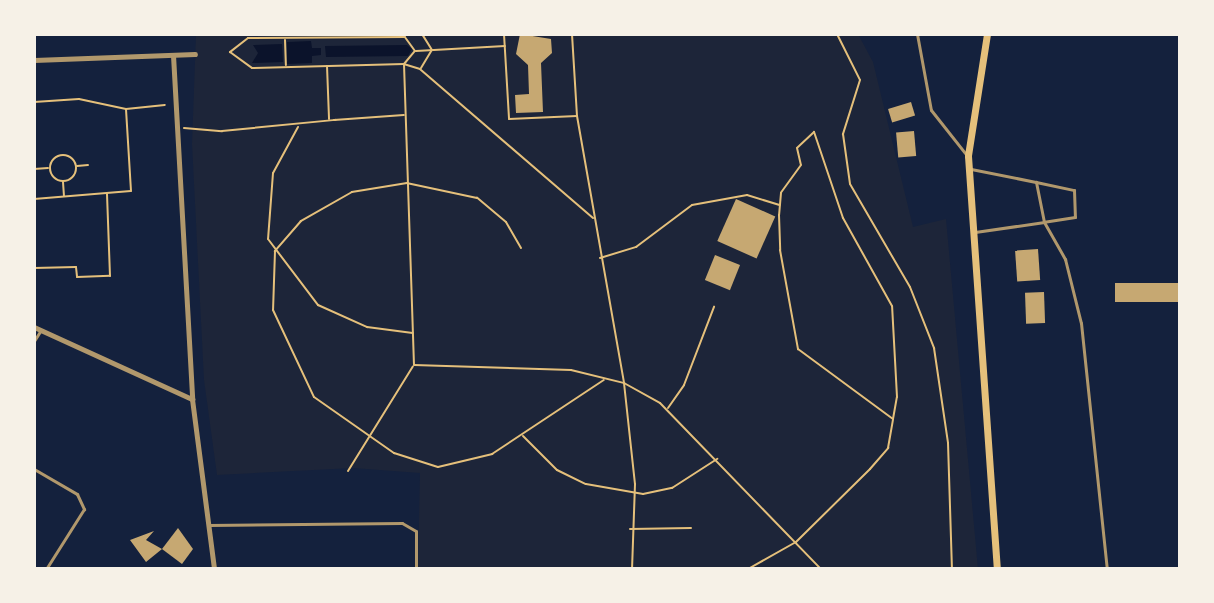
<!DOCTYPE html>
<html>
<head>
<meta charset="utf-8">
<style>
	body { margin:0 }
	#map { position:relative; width:1214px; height:603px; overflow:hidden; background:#14213d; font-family:Mulish,sans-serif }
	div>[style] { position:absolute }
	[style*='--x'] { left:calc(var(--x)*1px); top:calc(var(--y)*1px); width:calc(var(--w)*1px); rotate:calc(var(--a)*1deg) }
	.green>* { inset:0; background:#1d2539 }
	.water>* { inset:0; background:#0b132b }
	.building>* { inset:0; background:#c6a872; transform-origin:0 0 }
	.path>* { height:2px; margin:-1px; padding:0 1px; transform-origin:1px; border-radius:1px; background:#e5c07b }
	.path>.ring { margin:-1px; padding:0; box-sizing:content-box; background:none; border:2px solid #e5c07b; border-radius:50% }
	.service>* { height:3px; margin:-1.5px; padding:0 1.5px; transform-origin:1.5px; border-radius:1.5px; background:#b1986c }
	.minor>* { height:5px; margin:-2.5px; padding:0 2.5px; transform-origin:2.5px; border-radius:2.5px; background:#b1986c }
	.secondary>* { height:7px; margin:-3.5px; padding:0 3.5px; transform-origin:3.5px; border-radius:3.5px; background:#e5c07b }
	span { translate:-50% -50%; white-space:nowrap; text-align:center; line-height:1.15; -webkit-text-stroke:8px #f6f1e7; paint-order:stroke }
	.frame { position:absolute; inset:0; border:36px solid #f6f1e7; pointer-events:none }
</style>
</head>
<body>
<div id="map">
	<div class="green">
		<div style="clip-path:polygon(196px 34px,858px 34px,873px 62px,913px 227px,946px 219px,978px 569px,418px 569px,420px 473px,353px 468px,217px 475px,204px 380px,192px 144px)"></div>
	</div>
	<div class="water">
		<div style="clip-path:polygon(311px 41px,312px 48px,321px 48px,321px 55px,312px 56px,312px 63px,287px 64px,287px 42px)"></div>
		<div style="clip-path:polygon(282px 44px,283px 62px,252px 63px,258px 53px,253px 45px)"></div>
		<div style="clip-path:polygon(407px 45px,412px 49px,408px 56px,326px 57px,325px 46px)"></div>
	</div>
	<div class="building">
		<div style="clip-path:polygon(520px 34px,551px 39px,552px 53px,541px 63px,543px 112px,516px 113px,515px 95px,529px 94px,528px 65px,516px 54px)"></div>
		<div style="left:911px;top:102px;width:14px;height:24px;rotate:73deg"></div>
		<div style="left:914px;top:131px;width:25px;height:18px;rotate:85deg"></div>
		<div style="left:736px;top:199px;width:43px;height:46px;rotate:24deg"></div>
		<div style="left:1038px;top:249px;width:31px;height:23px;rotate:86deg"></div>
		<div style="left:715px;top:255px;width:27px;height:27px;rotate:22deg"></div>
		<div style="left:1180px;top:283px;width:19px;height:65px;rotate:90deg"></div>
		<div style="left:1044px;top:292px;width:31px;height:19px;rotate:88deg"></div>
		<div style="clip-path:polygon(178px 528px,193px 549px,182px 564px,162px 549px)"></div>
		<div style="clip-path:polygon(154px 531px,146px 540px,162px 549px,146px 562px,130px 540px)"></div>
	</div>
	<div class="path">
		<div style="--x:405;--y:34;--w:7;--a:0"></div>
		<div style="--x:504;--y:34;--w:85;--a:86.6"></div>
		<div style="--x:509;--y:119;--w:68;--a:-2.5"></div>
		<div style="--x:577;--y:116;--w:82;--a:-93.5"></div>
		<div style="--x:837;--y:34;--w:51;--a:63.4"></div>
		<div style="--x:860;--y:80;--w:57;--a:107.5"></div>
		<div style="--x:843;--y:134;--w:50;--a:82"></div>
		<div style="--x:850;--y:184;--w:119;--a:59.8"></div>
		<div style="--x:910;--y:287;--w:66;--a:68.5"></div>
		<div style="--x:934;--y:348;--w:96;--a:81.6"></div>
		<div style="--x:948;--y:443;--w:126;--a:88.2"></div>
		<div style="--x:285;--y:40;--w:25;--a:88"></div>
		<div style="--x:416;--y:51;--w:89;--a:-3.2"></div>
		<div style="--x:327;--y:66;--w:53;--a:87.8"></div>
		<div style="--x:421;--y:68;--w:21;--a:-59"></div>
		<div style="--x:432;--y:50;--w:19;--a:-122"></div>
		<div style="--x:34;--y:102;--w:45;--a:-3.8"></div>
		<div style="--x:79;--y:99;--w:48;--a:12"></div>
		<div style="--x:126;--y:109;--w:39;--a:-6"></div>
		<div style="--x:577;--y:116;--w:271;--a:80"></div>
		<div style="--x:624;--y:383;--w:102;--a:83.8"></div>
		<div style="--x:635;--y:484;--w:85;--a:92"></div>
		<div style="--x:334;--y:120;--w:70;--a:-4.1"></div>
		<div style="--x:298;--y:127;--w:52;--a:118.5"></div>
		<div style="--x:273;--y:173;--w:66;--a:94.3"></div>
		<div style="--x:268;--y:239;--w:83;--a:52.9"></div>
		<div style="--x:318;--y:305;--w:54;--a:24.2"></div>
		<div style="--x:367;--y:327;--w:46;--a:7.4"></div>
		<div style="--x:184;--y:128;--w:38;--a:5"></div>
		<div style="--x:222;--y:131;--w:114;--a:-5.6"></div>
		<div class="ring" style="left:50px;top:155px;width:24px;height:24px"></div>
		<div style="--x:77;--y:166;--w:11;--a:-5"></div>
		<div style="--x:34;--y:169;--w:14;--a:-4"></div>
		<div style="--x:63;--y:182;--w:14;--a:86"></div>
		<div style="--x:34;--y:199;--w:97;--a:-4.7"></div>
		<div style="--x:131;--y:191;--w:82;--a:-93.5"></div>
		<div style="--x:593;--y:218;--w:228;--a:-139.3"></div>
		<div style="--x:420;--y:69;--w:17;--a:-163"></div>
		<div style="--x:404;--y:64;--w:17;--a:-50"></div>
		<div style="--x:415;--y:51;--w:17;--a:-126"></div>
		<div style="--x:405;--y:37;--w:157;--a:179.6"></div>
		<div style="--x:248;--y:38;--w:23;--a:142"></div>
		<div style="--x:230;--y:52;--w:27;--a:36"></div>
		<div style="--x:252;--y:68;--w:152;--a:-1.5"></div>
		<div style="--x:404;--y:64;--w:301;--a:88.1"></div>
		<div style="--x:414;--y:365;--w:157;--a:1.8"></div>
		<div style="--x:571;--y:370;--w:55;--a:13.8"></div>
		<div style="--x:624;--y:383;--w:41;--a:29.1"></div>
		<div style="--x:660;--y:403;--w:231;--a:45.9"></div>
		<div style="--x:521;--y:248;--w:30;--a:-120"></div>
		<div style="--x:506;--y:222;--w:38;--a:-140"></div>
		<div style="--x:477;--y:198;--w:72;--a:-167.9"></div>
		<div style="--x:407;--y:183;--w:56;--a:170.7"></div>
		<div style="--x:352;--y:192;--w:59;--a:150.4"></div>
		<div style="--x:301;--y:221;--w:40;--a:131"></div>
		<div style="--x:275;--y:251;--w:59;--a:91.9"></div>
		<div style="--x:273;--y:310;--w:96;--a:64.8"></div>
		<div style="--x:314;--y:397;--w:98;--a:35"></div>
		<div style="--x:394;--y:453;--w:46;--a:17.7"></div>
		<div style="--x:438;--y:467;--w:56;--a:-13.5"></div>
		<div style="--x:492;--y:454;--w:134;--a:-33.5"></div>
		<div style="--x:600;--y:258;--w:38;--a:-17"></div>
		<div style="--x:636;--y:247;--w:70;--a:-36.9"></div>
		<div style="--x:692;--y:205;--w:56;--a:-10.3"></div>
		<div style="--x:747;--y:195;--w:34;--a:17"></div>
		<div style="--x:34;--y:268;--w:42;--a:-1.4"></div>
		<div style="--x:76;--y:267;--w:10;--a:84"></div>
		<div style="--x:77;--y:277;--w:33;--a:-2"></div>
		<div style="--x:110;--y:276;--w:82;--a:-92.1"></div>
		<div style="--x:668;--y:408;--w:28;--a:-55"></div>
		<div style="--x:684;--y:385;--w:84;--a:-69"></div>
		<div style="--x:523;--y:436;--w:48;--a:45"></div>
		<div style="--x:557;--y:470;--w:32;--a:26"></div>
		<div style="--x:586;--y:484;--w:58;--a:10"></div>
		<div style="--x:643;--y:494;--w:30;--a:-12"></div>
		<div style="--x:672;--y:488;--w:54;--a:-32.8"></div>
		<div style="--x:348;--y:471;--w:123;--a:-58.2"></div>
		<div style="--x:630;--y:529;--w:61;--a:-0.9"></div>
		<div style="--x:748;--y:569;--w:55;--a:-29.4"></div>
		<div style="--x:796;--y:542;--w:104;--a:-44.6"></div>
		<div style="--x:870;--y:469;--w:28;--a:-49"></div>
		<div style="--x:888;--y:448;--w:29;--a:-80"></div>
		<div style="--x:893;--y:419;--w:22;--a:-80"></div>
		<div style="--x:897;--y:397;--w:91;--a:-93.1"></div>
		<div style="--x:892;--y:306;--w:101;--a:-119.1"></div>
		<div style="--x:843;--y:218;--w:91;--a:-108.6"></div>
		<div style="--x:814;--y:132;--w:23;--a:137"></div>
		<div style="--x:797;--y:148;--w:17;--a:77"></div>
		<div style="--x:801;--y:165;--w:34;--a:126"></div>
		<div style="--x:781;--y:193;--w:22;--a:95"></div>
		<div style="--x:779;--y:215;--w:35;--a:88"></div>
		<div style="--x:780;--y:250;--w:101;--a:79.7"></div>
		<div style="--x:798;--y:349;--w:118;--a:36.4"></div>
	</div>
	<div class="service">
		<div style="--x:917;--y:34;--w:77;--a:79.6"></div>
		<div style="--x:931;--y:110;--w:55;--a:51.7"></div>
		<div style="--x:971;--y:169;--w:66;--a:11.3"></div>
		<div style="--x:1036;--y:182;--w:39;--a:12"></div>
		<div style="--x:1074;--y:190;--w:27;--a:88"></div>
		<div style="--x:1075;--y:217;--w:31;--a:171"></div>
		<div style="--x:1044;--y:222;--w:41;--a:-101.3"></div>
		<div style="--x:975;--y:232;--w:70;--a:-8.2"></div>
		<div style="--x:1044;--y:222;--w:43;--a:60.4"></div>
		<div style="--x:1065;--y:259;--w:66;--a:76"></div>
		<div style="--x:1081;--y:323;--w:247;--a:84"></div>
		<div style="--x:34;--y:341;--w:13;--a:-58"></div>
		<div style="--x:34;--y:469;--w:50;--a:30.2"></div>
		<div style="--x:77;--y:494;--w:17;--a:65"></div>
		<div style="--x:84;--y:509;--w:71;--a:122.3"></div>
		<div style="--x:209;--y:525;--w:193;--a:-0.6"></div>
		<div style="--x:402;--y:523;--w:16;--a:30"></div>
		<div style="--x:416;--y:531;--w:38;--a:90"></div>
	</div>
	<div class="minor">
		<div style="--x:173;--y:55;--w:345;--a:86.8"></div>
		<div style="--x:192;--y:399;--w:171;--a:82.6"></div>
		<div style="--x:34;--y:60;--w:161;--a:-2.1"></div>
		<div style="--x:34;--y:327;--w:174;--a:24.5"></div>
	</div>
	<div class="secondary">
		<div style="--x:987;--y:34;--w:123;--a:98.9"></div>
		<div style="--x:968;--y:156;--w:414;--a:86"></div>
	</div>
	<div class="frame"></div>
</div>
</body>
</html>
